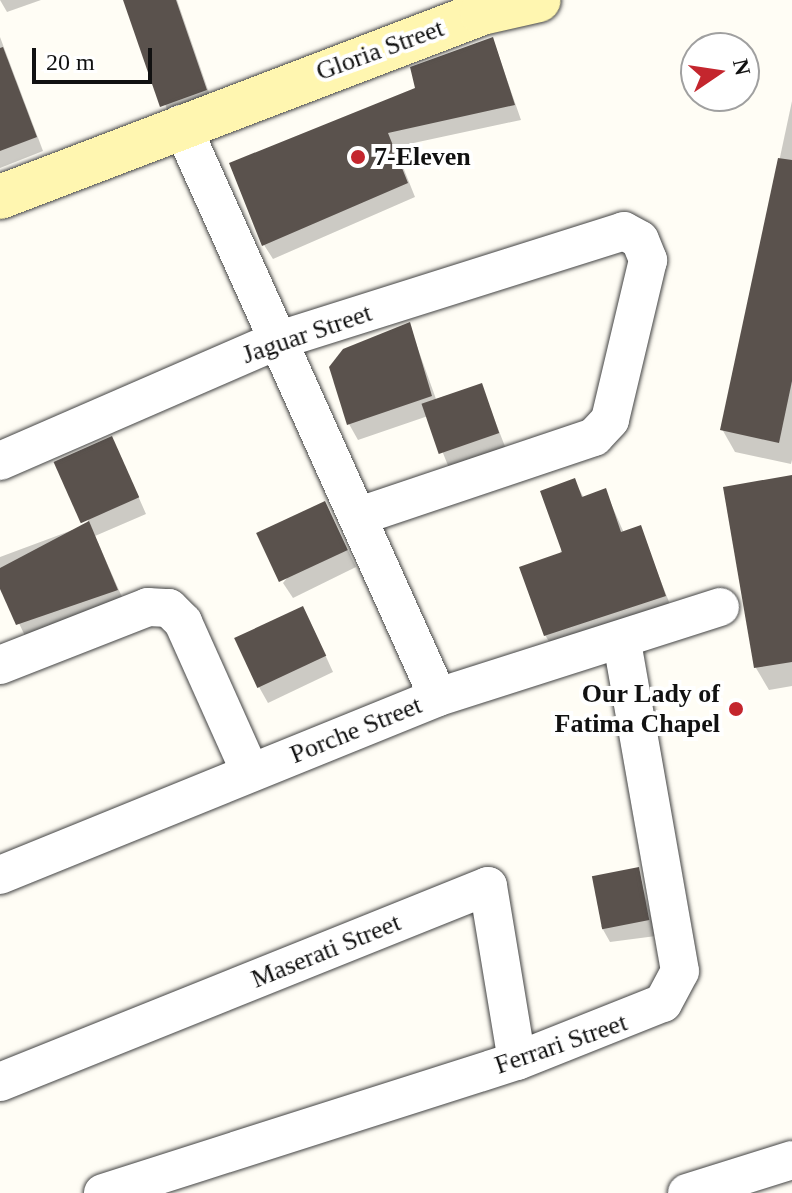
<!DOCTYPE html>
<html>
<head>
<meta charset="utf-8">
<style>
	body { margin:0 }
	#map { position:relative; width:792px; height:1193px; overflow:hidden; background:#fffdf5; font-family:"Times New Roman",serif }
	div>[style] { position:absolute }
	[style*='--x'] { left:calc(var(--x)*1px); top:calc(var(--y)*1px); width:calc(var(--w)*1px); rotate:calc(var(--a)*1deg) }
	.shadow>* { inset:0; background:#0003 }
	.building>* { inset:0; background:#5a524d; transform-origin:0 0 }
	.roads { filter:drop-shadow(0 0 2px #444) drop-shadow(0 0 2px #444) }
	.street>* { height:38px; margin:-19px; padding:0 19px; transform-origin:19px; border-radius:19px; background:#fff }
	.secondary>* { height:44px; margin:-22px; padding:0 22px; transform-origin:22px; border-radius:22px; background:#fff6b0 }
	.dots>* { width:22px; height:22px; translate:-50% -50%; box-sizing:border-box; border:4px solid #fff; border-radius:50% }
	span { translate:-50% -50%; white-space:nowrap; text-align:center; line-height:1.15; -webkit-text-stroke:8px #fff; paint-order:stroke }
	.street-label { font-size:26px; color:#111 }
	.poi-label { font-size:26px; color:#111; font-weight:700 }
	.left { translate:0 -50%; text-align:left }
	.right { translate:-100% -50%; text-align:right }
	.north { position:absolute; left:680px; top:32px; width:80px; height:80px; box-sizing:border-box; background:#fff; border:2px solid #a0a0a0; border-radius:50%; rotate:77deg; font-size:22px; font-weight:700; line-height:32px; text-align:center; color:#111 }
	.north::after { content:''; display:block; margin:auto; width:28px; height:36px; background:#c4262e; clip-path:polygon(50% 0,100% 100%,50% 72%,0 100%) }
	.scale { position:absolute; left:32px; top:48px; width:120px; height:36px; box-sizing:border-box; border:4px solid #111; border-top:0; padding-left:10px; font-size:24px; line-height:28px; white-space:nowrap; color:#111; -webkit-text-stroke:6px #fff; paint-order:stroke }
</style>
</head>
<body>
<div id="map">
	<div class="shadow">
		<div style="clip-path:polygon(0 0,41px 0,7px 12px)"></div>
		<div style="clip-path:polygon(131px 0,177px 0,214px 107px,171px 122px)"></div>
		<div style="clip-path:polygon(0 37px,43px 151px,0 168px)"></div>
		<div style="clip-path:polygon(493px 39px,521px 120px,395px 147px,415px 197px,273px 259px,264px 245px,418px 89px)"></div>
		<div style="clip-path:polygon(792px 101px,792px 460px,791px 464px,735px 452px,722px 429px)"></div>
		<div style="clip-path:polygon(409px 324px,436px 399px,481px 385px,506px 449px,449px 468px,428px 416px,358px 440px,349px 424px)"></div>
		<div style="clip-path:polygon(120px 455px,146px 514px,95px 536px,126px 606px,27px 640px,0 584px,0 557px,86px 525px)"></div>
		<div style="clip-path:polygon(792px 477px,792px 686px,769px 690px,756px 668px)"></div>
		<div style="clip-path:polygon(574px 480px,584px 498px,605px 490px,624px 533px,640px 528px,673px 612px,555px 651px,545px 635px)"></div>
		<div style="clip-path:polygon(333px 519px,356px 567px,293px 598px,283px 583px)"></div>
		<div style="clip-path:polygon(311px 624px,333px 672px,268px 703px,259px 687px)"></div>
		<div style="clip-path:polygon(638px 869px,656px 936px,610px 942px,601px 926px)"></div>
	</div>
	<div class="building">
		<div style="clip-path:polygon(123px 0,176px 0,207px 90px,160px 107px)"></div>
		<div style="clip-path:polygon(493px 37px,515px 105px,388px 133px,408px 183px,262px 246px,229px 163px,415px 88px,410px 67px)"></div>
		<div style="clip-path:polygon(3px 47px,37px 137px,0 151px,0 48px)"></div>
		<div style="clip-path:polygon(778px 158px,792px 160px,792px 381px,779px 443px,720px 430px)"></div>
		<div style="clip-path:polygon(410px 322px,432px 396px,347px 425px,329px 367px,343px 349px)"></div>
		<div style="left:482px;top:383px;width:53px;height:64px;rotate:71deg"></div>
		<div style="left:112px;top:436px;width:67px;height:64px;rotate:66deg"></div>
		<div style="clip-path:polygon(792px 475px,792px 662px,754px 668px,723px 487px)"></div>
		<div style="clip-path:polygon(575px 478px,582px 497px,606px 488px,621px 532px,641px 525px,666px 596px,544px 636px,519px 567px,562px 552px,540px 491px)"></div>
		<div style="left:325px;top:501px;width:54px;height:76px;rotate:65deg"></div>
		<div style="clip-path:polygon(89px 521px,118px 590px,16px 625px,0 589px,0 568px)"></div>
		<div style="left:303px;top:606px;width:55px;height:76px;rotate:65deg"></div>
		<div style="left:639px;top:867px;width:54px;height:48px;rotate:79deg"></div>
	</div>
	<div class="roads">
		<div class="street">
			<div style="--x:181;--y:124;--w:628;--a:65.84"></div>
			<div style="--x:0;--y:461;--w:301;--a:-23.5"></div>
			<div style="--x:276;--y:341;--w:365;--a:-17.5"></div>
			<div style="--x:624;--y:231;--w:18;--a:29"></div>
			<div style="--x:640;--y:240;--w:22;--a:68"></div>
			<div style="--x:648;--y:260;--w:164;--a:103.4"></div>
			<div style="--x:610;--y:420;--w:23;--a:133"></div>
			<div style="--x:594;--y:437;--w:248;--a:161.4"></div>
			<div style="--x:0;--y:665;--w:159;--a:-21.4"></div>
			<div style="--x:148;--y:607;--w:21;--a:3"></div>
			<div style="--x:169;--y:608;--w:20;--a:45"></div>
			<div style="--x:183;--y:622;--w:164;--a:65.9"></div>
			<div style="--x:0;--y:875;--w:473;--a:-22.1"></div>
			<div style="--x:438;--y:697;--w:296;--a:-17.7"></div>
			<div style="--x:0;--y:1082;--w:526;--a:-21.88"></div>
			<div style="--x:488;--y:886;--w:177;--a:80.6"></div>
			<div style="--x:103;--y:1193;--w:435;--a:-17.7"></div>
			<div style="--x:517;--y:1061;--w:157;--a:-21.7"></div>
			<div style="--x:663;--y:1003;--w:36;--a:-62"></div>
			<div style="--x:680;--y:971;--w:335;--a:-100"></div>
			<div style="--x:687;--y:1193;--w:110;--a:-17.4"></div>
		</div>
		<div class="secondary">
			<div style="--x:0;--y:197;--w:516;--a:-20.89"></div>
			<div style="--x:482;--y:13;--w:58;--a:-12.8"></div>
		</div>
	</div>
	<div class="dots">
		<div style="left:358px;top:157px;background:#c4262e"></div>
		<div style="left:736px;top:709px;background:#c4262e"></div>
	</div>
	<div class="street-label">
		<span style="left:380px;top:50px;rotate:-20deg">Gloria Street</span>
		<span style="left:307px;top:334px;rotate:-19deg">Jaguar Street</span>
		<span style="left:356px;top:730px;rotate:-22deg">Porche Street</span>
		<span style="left:326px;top:951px;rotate:-22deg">Maserati Street</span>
		<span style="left:561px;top:1044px;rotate:-19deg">Ferrari Street</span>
	</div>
	<div class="poi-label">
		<span class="left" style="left:374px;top:157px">7-Eleven</span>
		<span class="right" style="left:720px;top:709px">Our Lady of<br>Fatima Chapel</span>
	</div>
	<div class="north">N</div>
	<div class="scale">20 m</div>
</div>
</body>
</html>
